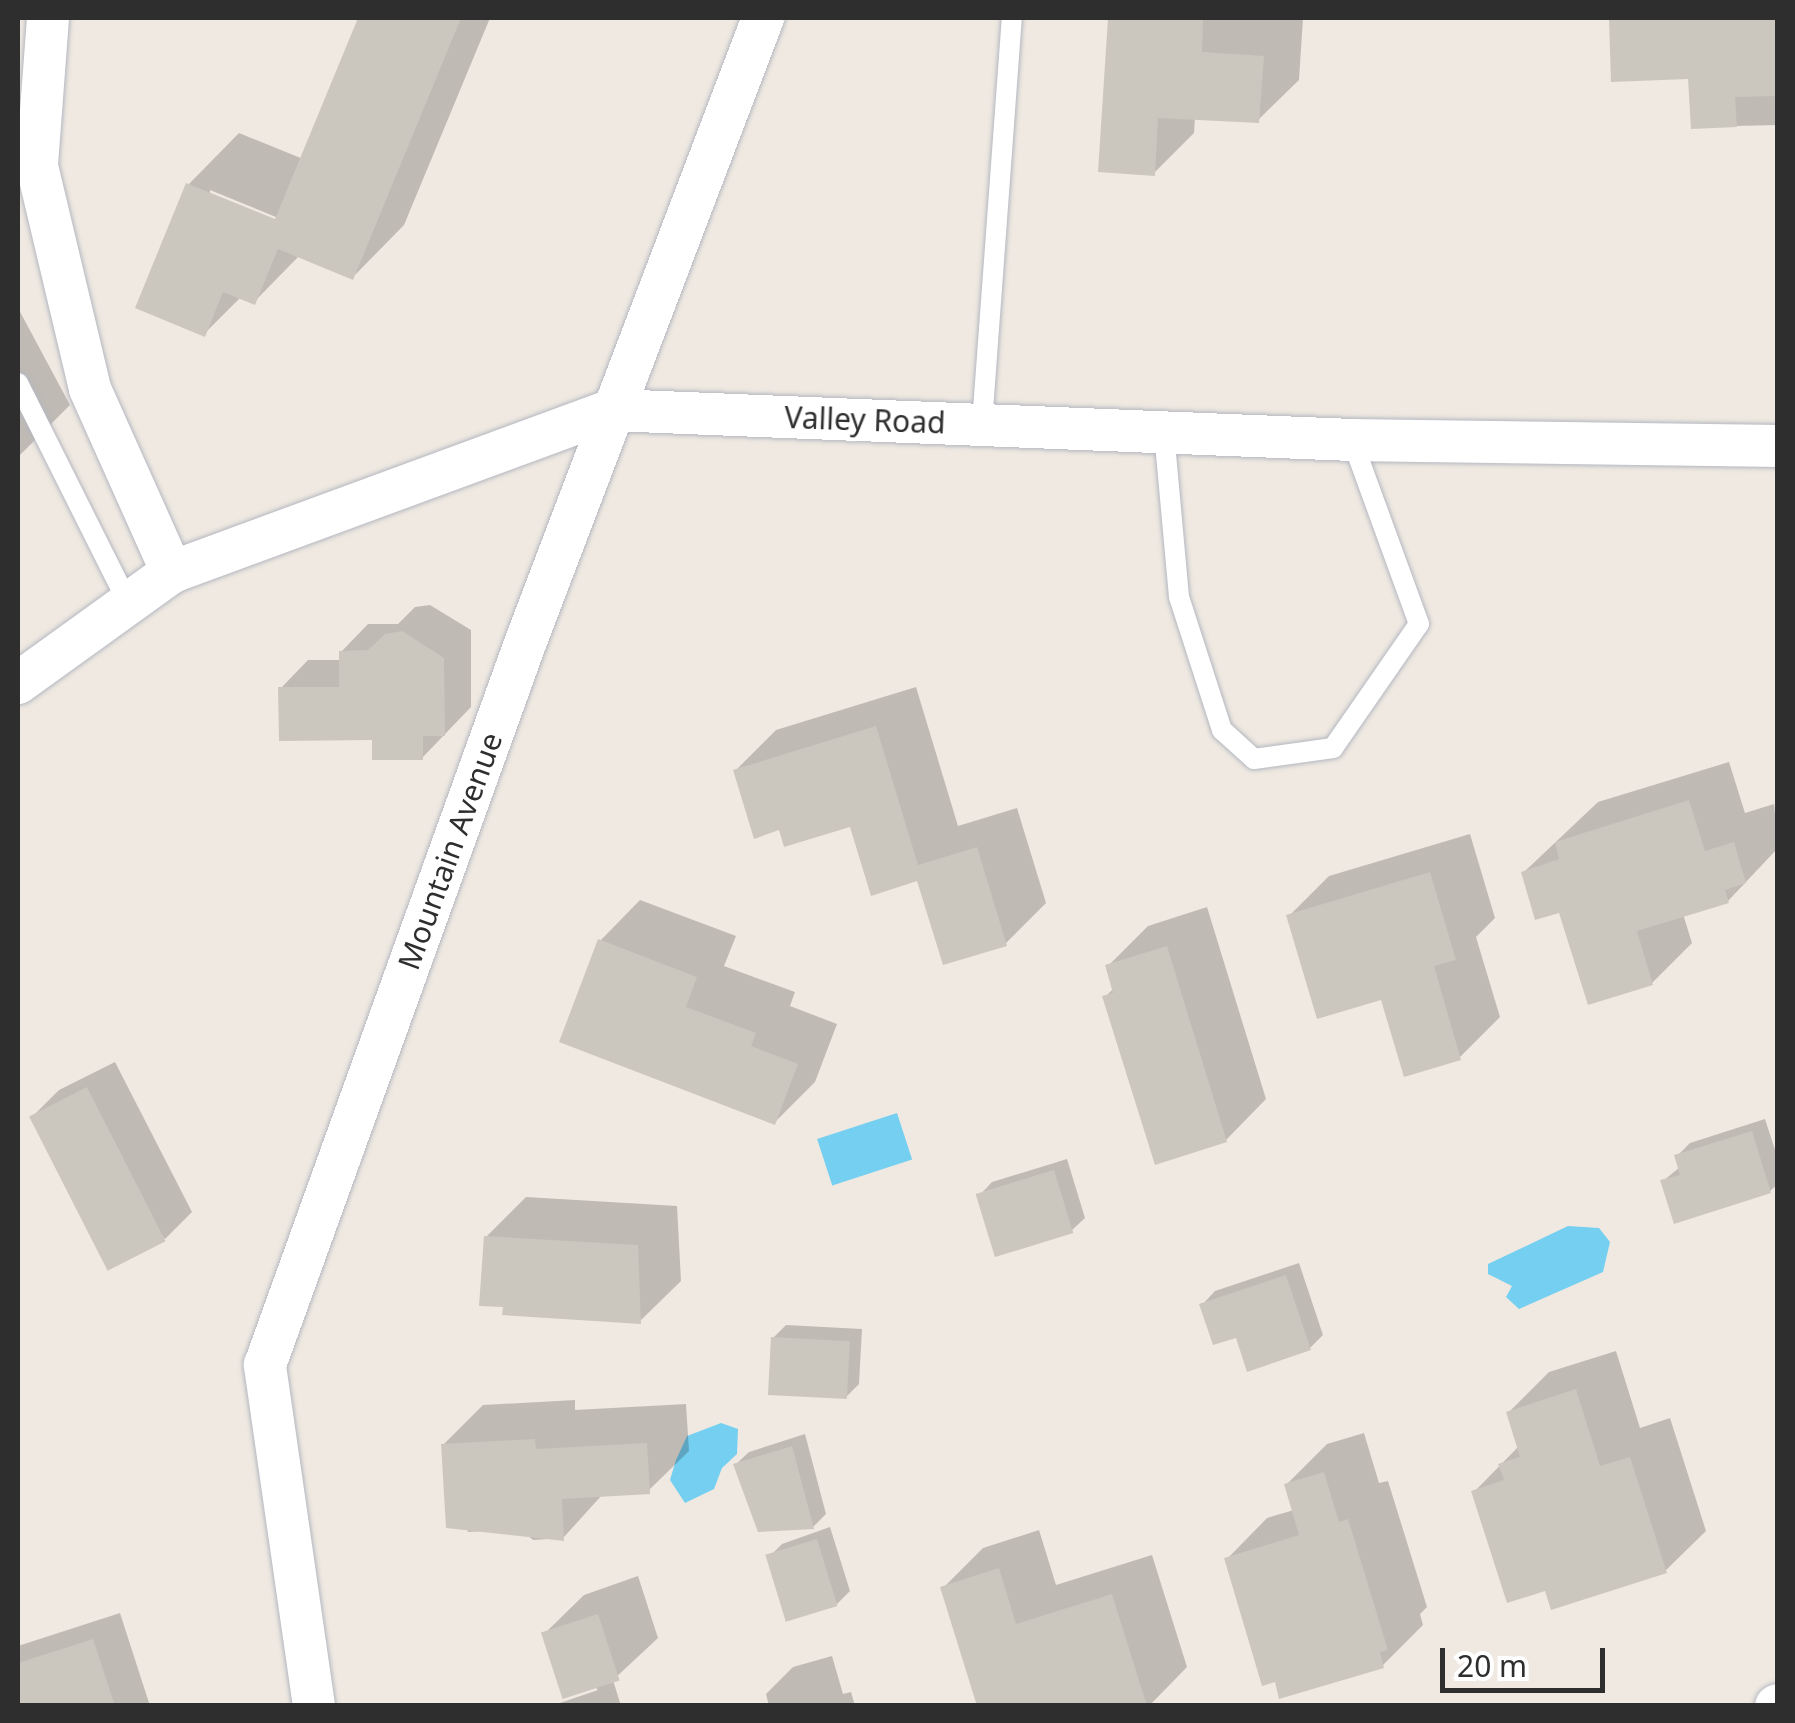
<!DOCTYPE html>
<html>
<head>
<meta charset="utf-8">
<style>
	body { margin:0 }
	#map { position:relative; width:1795px; height:1723px; overflow:hidden; background:#efe9e1; font-family:"Noto Sans",sans-serif }
	div>[style] { position:absolute }
	[style*='--x'] { left:calc(var(--x)*1px); top:calc(var(--y)*1px); width:calc(var(--w)*1px); rotate:calc(var(--a)*1deg) }
	.water>* { inset:0; background:#75cff0; transform-origin:0 0 }
	.shadow>* { inset:0; background:#0003 }
	.building>* { inset:0; background:#cbc7bf; transform-origin:0 0 }
	.roads { filter:drop-shadow(0 0 2px #b4b7c1) drop-shadow(0 0 2px #b4b7c1) }
	.lane>* { height:20px; margin:-10px; padding:0 10px; transform-origin:10px; border-radius:10px; background:#fff }
	.street>* { height:42px; margin:-21px; padding:0 21px; transform-origin:21px; border-radius:21px; background:#fff }
	span { translate:-50% -50%; white-space:nowrap; text-align:center; line-height:1.15; -webkit-text-stroke:8px #fff; paint-order:stroke }
	.street-label { font-size:30px; color:#2e2e2e }
	.frame { position:absolute; inset:0; border:20px solid #2e2e2e; pointer-events:none }
	.scale { position:absolute; left:1440px; top:1648px; width:165px; height:45px; box-sizing:border-box; border:5px solid #2e2e2e; border-top:0; padding-left:12px; font-size:30px; line-height:35px; white-space:nowrap; color:#2e2e2e; -webkit-text-stroke:8px #fff; paint-order:stroke }
</style>
</head>
<body>
<div id="map">
	<div class="water">
		<div style="left:897px;top:1113px;width:49px;height:84px;rotate:72deg"></div>
		<div style="clip-path:polygon(1568px 1226px,1599px 1228px,1610px 1242px,1603px 1272px,1519px 1309px,1506px 1297px,1512px 1286px,1488px 1274px,1488px 1264px)"></div>
		<div style="clip-path:polygon(721px 1423px,738px 1429px,737px 1454px,722px 1468px,714px 1489px,685px 1503px,670px 1480px,676px 1460px,687px 1436px)"></div>
	</div>
	<div class="shadow">
		<div style="clip-path:polygon(evenodd,361px 18px,490px 18px,404px 225px,353px 277px,300px 255px,254px 302px,241px 297px,204px 334px,188px 185px,239px 133px,303px 159px,361px 18px,210px 190px,288px 222px,286px 226px,210px 196px,210px 190px)"></div>
		<div style="clip-path:polygon(1110px 18px,1303px 18px,1299px 80px,1258px 120px,1195px 117px,1194px 133px,1154px 173px,1101px 170px)"></div>
		<div style="clip-path:polygon(1611px 18px,1778px 18px,1778px 125px,1693px 127px,1691px 76px,1614px 80px)"></div>
		<div style="clip-path:polygon(18px 308px,70px 405px,18px 457px)"></div>
		<div style="clip-path:polygon(430px 605px,471px 630px,471px 707px,422px 758px,281px 688px,308px 660px,341px 660px,341px 652px,368px 624px,398px 624px,415px 607px)"></div>
		<div style="clip-path:polygon(916px 687px,958px 826px,1017px 808px,1046px 903px,1005px 944px,851px 824px,780px 827px,736px 770px,776px 730px)"></div>
		<div style="clip-path:polygon(1729px 762px,1745px 813px,1774px 804px,1778px 848px,1728px 901px,1683px 914px,1692px 943px,1652px 983px,1524px 872px,1598px 802px)"></div>
		<div style="clip-path:polygon(1470px 834px,1495px 918px,1476px 937px,1500px 1017px,1460px 1057px,1289px 916px,1329px 876px)"></div>
		<div style="clip-path:polygon(640px 900px,736px 936px,724px 966px,795px 992px,790px 1006px,837px 1024px,815px 1082px,775px 1122px,600px 941px)"></div>
		<div style="clip-path:polygon(1207px 907px,1266px 1099px,1226px 1140px,1105px 997px,1114px 988px,1108px 966px,1148px 926px)"></div>
		<div style="clip-path:polygon(115px 1062px,192px 1212px,165px 1239px,32px 1117px,59px 1090px)"></div>
		<div style="clip-path:polygon(1765px 1119px,1778px 1159px,1778px 1184px,1770px 1191px,1663px 1181px,1680px 1167px,1677px 1156px,1690px 1143px)"></div>
		<div style="clip-path:polygon(1067px 1159px,1085px 1218px,1071px 1231px,979px 1196px,992px 1182px)"></div>
		<div style="clip-path:polygon(526px 1197px,677px 1206px,681px 1281px,640px 1321px,486px 1237px)"></div>
		<div style="clip-path:polygon(1299px 1263px,1323px 1335px,1310px 1348px,1237px 1335px,1202px 1305px,1215px 1291px)"></div>
		<div style="clip-path:polygon(786px 1325px,862px 1329px,859px 1384px,846px 1397px,773px 1338px)"></div>
		<div style="clip-path:polygon(1616px 1351px,1640px 1428px,1670px 1418px,1706px 1531px,1665px 1571px,1547px 1588px,1474px 1492px,1519px 1446px,1509px 1412px,1549px 1372px)"></div>
		<div style="clip-path:polygon(575px 1400px,575px 1410px,686px 1404px,689px 1451px,648px 1491px,603px 1494px,563px 1538px,533px 1540px,520px 1529px,468px 1532px,443px 1445px,483px 1405px)"></div>
		<div style="clip-path:polygon(1364px 1433px,1379px 1483px,1388px 1481px,1427px 1607px,1420px 1614px,1423px 1625px,1383px 1665px,1227px 1559px,1267px 1518px,1294px 1510px,1287px 1484px,1327px 1444px)"></div>
		<div style="clip-path:polygon(805px 1434px,826px 1514px,813px 1527px,735px 1465px,749px 1452px)"></div>
		<div style="clip-path:polygon(830px 1527px,850px 1591px,837px 1604px,769px 1557px,782px 1544px)"></div>
		<div style="clip-path:polygon(1039px 1530px,1056px 1585px,1152px 1555px,1187px 1667px,1149px 1706px,980px 1706px,943px 1588px,983px 1548px)"></div>
		<div style="clip-path:polygon(638px 1576px,658px 1638px,613px 1680px,621px 1706px,551px 1706px,598px 1690px,543px 1635px,584px 1595px)"></div>
		<div style="clip-path:polygon(120px 1613px,150px 1706px,18px 1706px,18px 1646px)"></div>
		<div style="clip-path:polygon(832px 1656px,843px 1694px,851px 1692px,855px 1706px,769px 1706px,766px 1694px,793px 1667px)"></div>
	</div>
	<div class="building">
		<div style="clip-path:polygon(358px 18px,461px 18px,353px 280px,278px 249px,255px 305px,223px 292px,205px 337px,135px 308px,186px 183px,275px 219px)"></div>
		<div style="clip-path:polygon(1108px 18px,1203px 18px,1202px 52px,1264px 56px,1259px 123px,1158px 118px,1155px 176px,1098px 172px)"></div>
		<div style="clip-path:polygon(1609px 18px,1778px 18px,1778px 96px,1735px 97px,1737px 127px,1691px 129px,1688px 79px,1611px 82px)"></div>
		<div style="clip-path:polygon(402px 631px,444px 658px,445px 736px,423px 736px,423px 760px,372px 760px,372px 740px,279px 741px,278px 687px,339px 687px,339px 651px,368px 650px,385px 634px)"></div>
		<div style="clip-path:polygon(876px 726px,918px 865px,977px 847px,1007px 946px,943px 965px,917px 881px,871px 896px,850px 827px,784px 847px,779px 830px,754px 839px,733px 770px)"></div>
		<div style="clip-path:polygon(1689px 800px,1705px 851px,1734px 842px,1746px 883px,1725px 890px,1729px 903px,1637px 931px,1653px 985px,1588px 1005px,1559px 913px,1535px 920px,1521px 872px,1559px 859px,1555px 842px)"></div>
		<div style="clip-path:polygon(1430px 872px,1456px 960px,1434px 966px,1461px 1060px,1404px 1077px,1381px 1000px,1317px 1019px,1286px 915px)"></div>
		<div style="clip-path:polygon(598px 939px,697px 977px,686px 1007px,756px 1033px,751px 1046px,798px 1064px,775px 1125px,559px 1042px)"></div>
		<div style="clip-path:polygon(1167px 946px,1227px 1142px,1155px 1165px,1102px 996px,1113px 993px,1105px 965px)"></div>
		<div style="left:87px;top:1087px;width:173px;height:65px;rotate:63deg"></div>
		<div style="clip-path:polygon(1752px 1131px,1771px 1193px,1674px 1224px,1660px 1180px,1680px 1175px,1674px 1155px)"></div>
		<div style="left:1054px;top:1170px;width:66px;height:82px;rotate:73deg"></div>
		<div style="clip-path:polygon(484px 1236px,638px 1245px,641px 1324px,502px 1315px,503px 1307px,479px 1306px)"></div>
		<div style="clip-path:polygon(1286px 1275px,1311px 1350px,1247px 1372px,1236px 1338px,1213px 1345px,1199px 1304px)"></div>
		<div style="left:771px;top:1337px;width:79px;height:58px;rotate:3deg"></div>
		<div style="clip-path:polygon(1576px 1389px,1600px 1466px,1630px 1457px,1667px 1573px,1551px 1610px,1545px 1591px,1507px 1603px,1471px 1491px,1504px 1480px,1498px 1464px,1520px 1457px,1506px 1412px)"></div>
		<div style="clip-path:polygon(535px 1439px,536px 1449px,647px 1443px,650px 1494px,562px 1499px,564px 1541px,446px 1528px,441px 1444px)"></div>
		<div style="clip-path:polygon(792px 1446px,814px 1529px,758px 1532px,733px 1464px)"></div>
		<div style="clip-path:polygon(1324px 1472px,1339px 1522px,1348px 1519px,1388px 1650px,1380px 1652px,1384px 1668px,1279px 1699px,1275px 1682px,1262px 1686px,1224px 1558px,1299px 1535px,1284px 1484px)"></div>
		<div style="left:817px;top:1539px;width:70px;height:54px;rotate:73deg"></div>
		<div style="clip-path:polygon(999px 1568px,1016px 1624px,1112px 1594px,1147px 1706px,977px 1706px,940px 1587px)"></div>
		<div style="left:598px;top:1614px;width:70px;height:60px;rotate:72deg"></div>
		<div style="clip-path:polygon(93px 1639px,115px 1706px,18px 1706px,18px 1663px)"></div>
	</div>
	<div class="roads">
		<div class="lane">
			<div style="--x:18;--y:383;--w:246;--a:63.4"></div>
			<div style="--x:982;--y:424;--w:407;--a:-85.8"></div>
			<div style="--x:1164;--y:432;--w:166;--a:84.8"></div>
			<div style="--x:1179;--y:597;--w:140;--a:72.1"></div>
			<div style="--x:1222;--y:730;--w:43;--a:42.2"></div>
			<div style="--x:1254;--y:759;--w:80;--a:-7.9"></div>
			<div style="--x:1333;--y:748;--w:151;--a:-55.3"></div>
			<div style="--x:1419;--y:624;--w:196;--a:-110"></div>
		</div>
		<div class="street">
			<div style="--x:48;--y:18;--w:148;--a:94.3"></div>
			<div style="--x:37;--y:166;--w:229;--a:76.6"></div>
			<div style="--x:90;--y:389;--w:201;--a:65.9"></div>
			<div style="--x:18;--y:683;--w:190;--a:-35.8"></div>
			<div style="--x:172;--y:572;--w:469;--a:-20.2"></div>
			<div style="--x:612;--y:410;--w:741;--a:2.32"></div>
			<div style="--x:1352;--y:440;--w:426;--a:0.8"></div>
			<div style="--x:314;--y:1706;--w:345;--a:-98.2"></div>
			<div style="--x:265;--y:1365;--w:770;--a:-70.18"></div>
			<div style="--x:526;--y:641;--w:667;--a:-69.17"></div>
			<div style="--x:1776;--y:1706;--w:2;--a:-27"></div>
		</div>
	</div>
	<div class="street-label">
		<span style="left:865px;top:420px;rotate:2deg">Valley Road</span>
		<span style="left:450px;top:851px;rotate:-70deg">Mountain Avenue</span>
	</div>
	<div class="frame"></div>
	<div class="scale">20 m</div>
</div>
</body>
</html>
